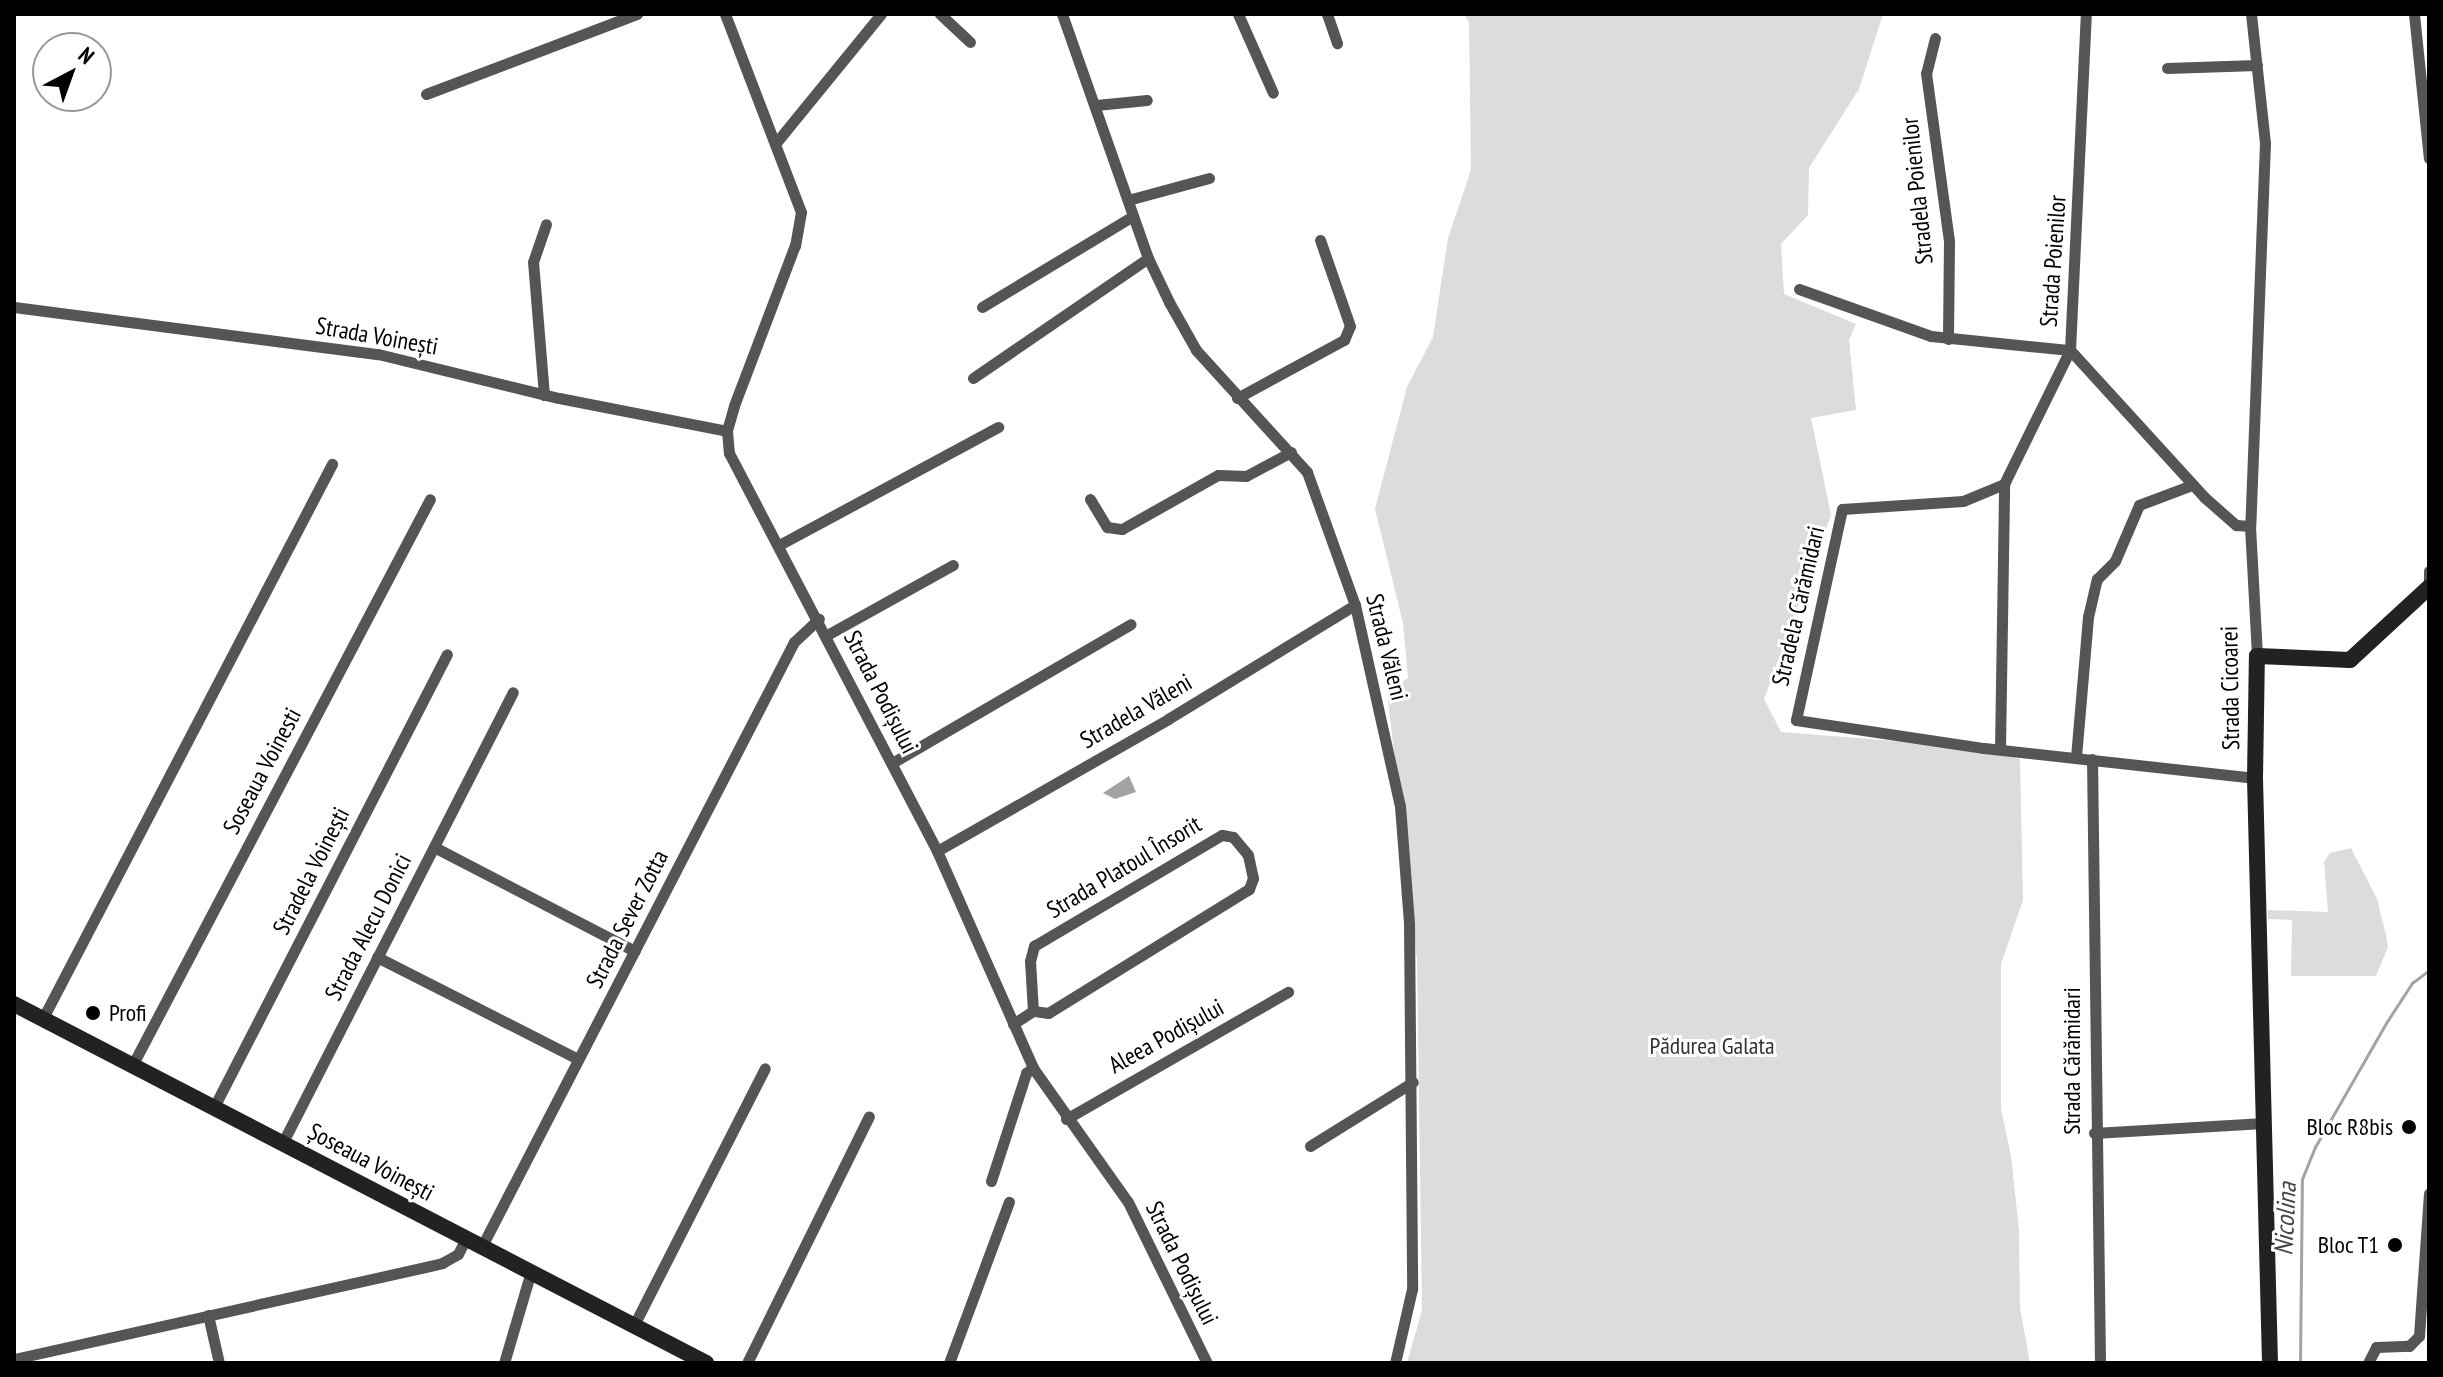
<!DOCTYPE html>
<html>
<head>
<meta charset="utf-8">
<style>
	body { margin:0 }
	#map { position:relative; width:2443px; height:1377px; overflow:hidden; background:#fff; font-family:"PT Sans Narrow",sans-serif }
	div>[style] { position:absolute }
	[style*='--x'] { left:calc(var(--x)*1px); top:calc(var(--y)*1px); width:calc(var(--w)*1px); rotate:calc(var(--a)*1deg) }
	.green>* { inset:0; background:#dcdcdc }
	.water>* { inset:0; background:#a3a3a3 }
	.stream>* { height:3px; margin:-1.5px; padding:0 1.5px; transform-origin:1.5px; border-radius:1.5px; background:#a3a3a3 }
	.street>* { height:11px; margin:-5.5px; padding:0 5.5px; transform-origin:5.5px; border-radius:5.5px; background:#555 }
	.secondary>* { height:16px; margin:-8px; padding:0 8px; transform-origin:8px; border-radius:8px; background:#222 }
	.dots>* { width:22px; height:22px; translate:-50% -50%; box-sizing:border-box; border:4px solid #fff; border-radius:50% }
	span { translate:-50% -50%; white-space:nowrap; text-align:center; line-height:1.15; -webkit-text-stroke:6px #fff; paint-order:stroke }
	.street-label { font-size:24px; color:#000 }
	.poi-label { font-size:24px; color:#000 }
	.left { translate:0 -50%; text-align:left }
	.right { translate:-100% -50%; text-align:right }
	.park-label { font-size:24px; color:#333 }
	.water-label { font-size:26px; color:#444; font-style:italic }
	.frame { position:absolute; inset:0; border:16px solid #000; pointer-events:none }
	.north { position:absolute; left:32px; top:32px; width:80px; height:80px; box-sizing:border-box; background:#fff; border:2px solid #999; border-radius:50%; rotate:41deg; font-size:22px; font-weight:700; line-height:32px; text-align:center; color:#000 }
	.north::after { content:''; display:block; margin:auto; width:28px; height:36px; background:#000; clip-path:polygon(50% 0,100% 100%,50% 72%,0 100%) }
</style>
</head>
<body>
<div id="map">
	<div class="green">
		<div style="clip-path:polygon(1464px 14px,1883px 14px,1859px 89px,1809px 168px,1808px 215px,1781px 244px,1784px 294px,1856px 324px,1849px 340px,1856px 410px,1811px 418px,1831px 515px,1764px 699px,1781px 732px,1984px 748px,2020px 759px,2023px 900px,2001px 964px,2001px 1109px,2011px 1156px,2019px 1230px,2020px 1308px,2030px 1363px,1407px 1363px,1422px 1310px,1417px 960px,1387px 691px,1408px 678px,1403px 623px,1375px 509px,1407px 387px,1433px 337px,1448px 238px,1471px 170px,1469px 22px)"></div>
		<div style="clip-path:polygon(2351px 848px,2377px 899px,2386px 935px,2388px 947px,2376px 976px,2291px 976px,2292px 920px,2268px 919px,2268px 910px,2328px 912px,2324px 862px,2330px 853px)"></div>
	</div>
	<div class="water">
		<div style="clip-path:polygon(1129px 776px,1136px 792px,1115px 799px,1103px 793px)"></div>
	</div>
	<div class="stream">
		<div style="--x:2300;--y:1363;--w:184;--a:-89.4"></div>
		<div style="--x:2302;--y:1179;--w:35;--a:-68"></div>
		<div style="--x:2315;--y:1147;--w:143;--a:-60.2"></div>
		<div style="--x:2386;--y:1023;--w:48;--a:-57"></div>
		<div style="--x:2412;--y:983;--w:21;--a:-37"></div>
	</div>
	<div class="street">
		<div style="--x:725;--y:14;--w:212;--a:69"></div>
		<div style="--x:801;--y:212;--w:34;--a:100"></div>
		<div style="--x:795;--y:245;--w:172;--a:110.8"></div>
		<div style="--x:734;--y:406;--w:26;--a:106"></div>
		<div style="--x:727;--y:431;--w:22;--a:85"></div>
		<div style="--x:729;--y:453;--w:449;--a:62.4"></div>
		<div style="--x:937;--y:851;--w:237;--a:66.1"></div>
		<div style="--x:1033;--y:1068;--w:164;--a:54.7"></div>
		<div style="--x:1128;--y:1202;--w:179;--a:63.9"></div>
		<div style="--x:940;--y:14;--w:41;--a:43"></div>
		<div style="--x:1062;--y:14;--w:259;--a:70.6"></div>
		<div style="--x:1148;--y:258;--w:49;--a:64.5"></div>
		<div style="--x:1169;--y:302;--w:55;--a:60.6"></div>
		<div style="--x:1196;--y:350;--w:165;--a:47.7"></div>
		<div style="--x:1307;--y:472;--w:141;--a:70.2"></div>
		<div style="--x:1355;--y:605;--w:206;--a:77.4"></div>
		<div style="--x:1400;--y:806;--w:118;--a:85.6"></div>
		<div style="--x:1409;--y:924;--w:365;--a:89.5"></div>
		<div style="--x:1412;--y:1289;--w:76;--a:102.9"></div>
		<div style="--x:1238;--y:14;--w:86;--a:66.1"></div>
		<div style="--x:1327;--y:14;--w:31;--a:71"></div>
		<div style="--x:2251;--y:14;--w:130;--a:83.8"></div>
		<div style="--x:2265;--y:143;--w:383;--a:92.2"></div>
		<div style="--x:2250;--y:526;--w:130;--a:86.9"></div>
		<div style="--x:2414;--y:14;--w:145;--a:84.1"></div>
		<div style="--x:1935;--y:38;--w:36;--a:104"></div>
		<div style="--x:1926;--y:73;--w:171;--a:82.2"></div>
		<div style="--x:1949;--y:242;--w:97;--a:90.6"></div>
		<div style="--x:2167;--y:68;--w:90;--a:-1.9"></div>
		<div style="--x:426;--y:94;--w:226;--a:-20.8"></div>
		<div style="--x:1096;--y:105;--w:51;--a:-5.6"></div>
		<div style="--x:775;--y:144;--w:168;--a:-50.8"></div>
		<div style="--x:1128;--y:200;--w:84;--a:-15.2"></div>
		<div style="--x:1799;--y:289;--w:140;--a:19.6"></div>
		<div style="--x:1931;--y:336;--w:140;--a:5.8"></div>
		<div style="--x:2070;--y:350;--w:199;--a:47.6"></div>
		<div style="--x:2204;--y:497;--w:43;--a:41.2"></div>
		<div style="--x:2236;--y:525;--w:14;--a:4"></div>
		<div style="--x:14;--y:307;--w:367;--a:7.4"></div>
		<div style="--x:378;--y:354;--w:186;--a:13.7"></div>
		<div style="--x:559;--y:398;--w:171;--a:11.1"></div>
		<div style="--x:982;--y:307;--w:176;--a:-31.1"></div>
		<div style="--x:973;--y:378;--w:212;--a:-34.4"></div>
		<div style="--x:544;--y:395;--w:133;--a:-94.7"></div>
		<div style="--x:533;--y:262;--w:40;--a:-71.1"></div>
		<div style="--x:1237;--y:398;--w:122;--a:-28.5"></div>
		<div style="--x:1344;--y:340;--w:15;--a:-67"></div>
		<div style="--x:1350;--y:326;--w:91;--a:-109.2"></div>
		<div style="--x:2004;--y:484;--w:44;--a:157.5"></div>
		<div style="--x:1963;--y:501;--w:121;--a:176.2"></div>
		<div style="--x:1842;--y:509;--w:216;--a:102.3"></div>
		<div style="--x:1796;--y:720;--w:190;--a:8.5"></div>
		<div style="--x:1984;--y:748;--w:273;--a:6.3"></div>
		<div style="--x:1090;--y:499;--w:33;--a:59"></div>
		<div style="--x:1107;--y:527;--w:15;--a:8"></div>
		<div style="--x:1122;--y:529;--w:110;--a:-29.4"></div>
		<div style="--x:1218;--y:475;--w:28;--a:2"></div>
		<div style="--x:1246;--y:476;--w:51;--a:-28.1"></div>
		<div style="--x:779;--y:545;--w:249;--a:-28.3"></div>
		<div style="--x:2429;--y:571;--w:9;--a:90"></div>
		<div style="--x:827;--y:635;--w:144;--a:-29.1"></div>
		<div style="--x:2000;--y:749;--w:265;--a:-89.1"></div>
		<div style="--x:2004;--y:484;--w:149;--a:-63.8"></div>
		<div style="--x:2070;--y:350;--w:336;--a:-87.3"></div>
		<div style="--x:2076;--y:757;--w:141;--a:-85.1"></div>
		<div style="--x:2088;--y:617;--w:39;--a:-77"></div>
		<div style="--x:2097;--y:579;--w:25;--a:-45"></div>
		<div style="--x:2115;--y:561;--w:61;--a:-66.8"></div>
		<div style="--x:2139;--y:505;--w:57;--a:-20.7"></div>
		<div style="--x:2092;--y:759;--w:604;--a:89.24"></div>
		<div style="--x:892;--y:763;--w:276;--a:-30.2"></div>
		<div style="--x:1222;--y:835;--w:11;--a:10"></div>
		<div style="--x:1233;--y:837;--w:23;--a:50"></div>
		<div style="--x:1248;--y:855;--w:24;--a:78"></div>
		<div style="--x:1253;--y:878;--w:12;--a:110"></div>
		<div style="--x:1249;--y:889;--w:236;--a:148.3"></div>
		<div style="--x:1048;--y:1013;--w:15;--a:-172"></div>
		<div style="--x:1033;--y:1011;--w:50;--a:-93.4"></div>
		<div style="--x:1030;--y:961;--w:16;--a:-75"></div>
		<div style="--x:1034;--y:946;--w:218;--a:-30.6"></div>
		<div style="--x:434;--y:847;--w:226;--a:27.4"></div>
		<div style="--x:937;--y:851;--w:266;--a:-29.7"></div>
		<div style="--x:1168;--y:719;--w:219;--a:-31.4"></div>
		<div style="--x:377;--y:957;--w:225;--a:26.9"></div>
		<div style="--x:43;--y:1018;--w:625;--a:-62.45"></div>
		<div style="--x:1013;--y:1024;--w:24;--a:-33"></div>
		<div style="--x:133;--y:1064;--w:638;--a:-62.27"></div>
		<div style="--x:214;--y:1107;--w:509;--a:-62.78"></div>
		<div style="--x:1066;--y:1119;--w:256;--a:-29.8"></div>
		<div style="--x:2094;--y:1133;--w:170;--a:-3.4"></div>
		<div style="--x:283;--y:1142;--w:505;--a:-62.93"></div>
		<div style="--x:1310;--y:1146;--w:121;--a:-31.9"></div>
		<div style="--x:991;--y:1181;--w:114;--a:-72"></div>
		<div style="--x:1026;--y:1073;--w:9;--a:-36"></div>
		<div style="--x:482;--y:1246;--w:680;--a:-62.68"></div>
		<div style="--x:794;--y:642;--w:34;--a:-43"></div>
		<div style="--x:208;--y:1315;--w:49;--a:77.1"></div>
		<div style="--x:634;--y:1325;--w:288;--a:-63"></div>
		<div style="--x:14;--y:1359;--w:439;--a:-12.6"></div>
		<div style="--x:442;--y:1263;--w:18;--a:-29"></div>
		<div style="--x:458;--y:1254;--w:18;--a:-63"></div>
		<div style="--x:504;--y:1363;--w:96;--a:-73.6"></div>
		<div style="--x:747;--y:1363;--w:275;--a:-63.7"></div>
		<div style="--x:949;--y:1363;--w:172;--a:-69.6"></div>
		<div style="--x:2368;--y:1363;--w:18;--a:-63"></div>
		<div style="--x:2376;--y:1347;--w:33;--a:-2"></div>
		<div style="--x:2409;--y:1346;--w:14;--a:-45"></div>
		<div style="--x:2419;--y:1336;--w:143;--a:-86"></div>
	</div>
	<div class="secondary">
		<div style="--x:14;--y:1004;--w:780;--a:27.42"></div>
		<div style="--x:2270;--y:1363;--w:585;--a:-91.47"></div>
		<div style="--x:2255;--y:778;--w:122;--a:-89.1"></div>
		<div style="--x:2257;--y:656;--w:93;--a:2.5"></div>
		<div style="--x:2350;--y:660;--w:108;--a:-42.7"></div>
	</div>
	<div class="dots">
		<div style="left:93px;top:1013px;background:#000"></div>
		<div style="left:2409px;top:1127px;background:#000"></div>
		<div style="left:2395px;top:1245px;background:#000"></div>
	</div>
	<div class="street-label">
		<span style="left:1917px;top:191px;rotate:-96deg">Stradela Poienilor</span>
		<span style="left:2053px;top:261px;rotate:-86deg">Strada Poienilor</span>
		<span style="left:377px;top:336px;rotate:10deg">Strada Voinești</span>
		<span style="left:1798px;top:606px;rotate:-77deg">Stradela Cărămidari</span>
		<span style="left:1387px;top:647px;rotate:76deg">Strada Văleni</span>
		<span style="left:2230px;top:688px;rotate:-91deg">Strada Cicoarei</span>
		<span style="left:881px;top:692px;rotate:63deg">Strada Podișului</span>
		<span style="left:1136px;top:711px;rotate:-30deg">Stradela Văleni</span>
		<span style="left:262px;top:771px;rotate:-62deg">Soseaua Voinesti</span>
		<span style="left:1124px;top:867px;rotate:-31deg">Strada Platoul Însorit</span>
		<span style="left:311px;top:871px;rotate:-63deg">Stradela Voinești</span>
		<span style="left:627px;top:919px;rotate:-63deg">Strada Sever Zotta</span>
		<span style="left:368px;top:927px;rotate:-63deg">Strada Alecu Donici</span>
		<span style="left:1166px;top:1036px;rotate:-29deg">Aleea Podișului</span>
		<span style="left:2072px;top:1061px;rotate:-90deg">Strada Cărămidari</span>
		<span style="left:371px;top:1162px;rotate:28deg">Șoseaua Voinești</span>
		<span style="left:1182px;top:1263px;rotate:64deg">Strada Podișului</span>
	</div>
	<div class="poi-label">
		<span class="left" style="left:109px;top:1013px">Profi</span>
		<span class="right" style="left:2393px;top:1127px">Bloc R8bis</span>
		<span class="right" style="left:2379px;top:1245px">Bloc T1</span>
	</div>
	<div class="park-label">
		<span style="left:1712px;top:1046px">Pădurea Galata</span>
	</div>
	<div class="water-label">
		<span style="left:2285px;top:1219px;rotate:-87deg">Nicolina</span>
	</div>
	<div class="frame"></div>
	<div class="north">N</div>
</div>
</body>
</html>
